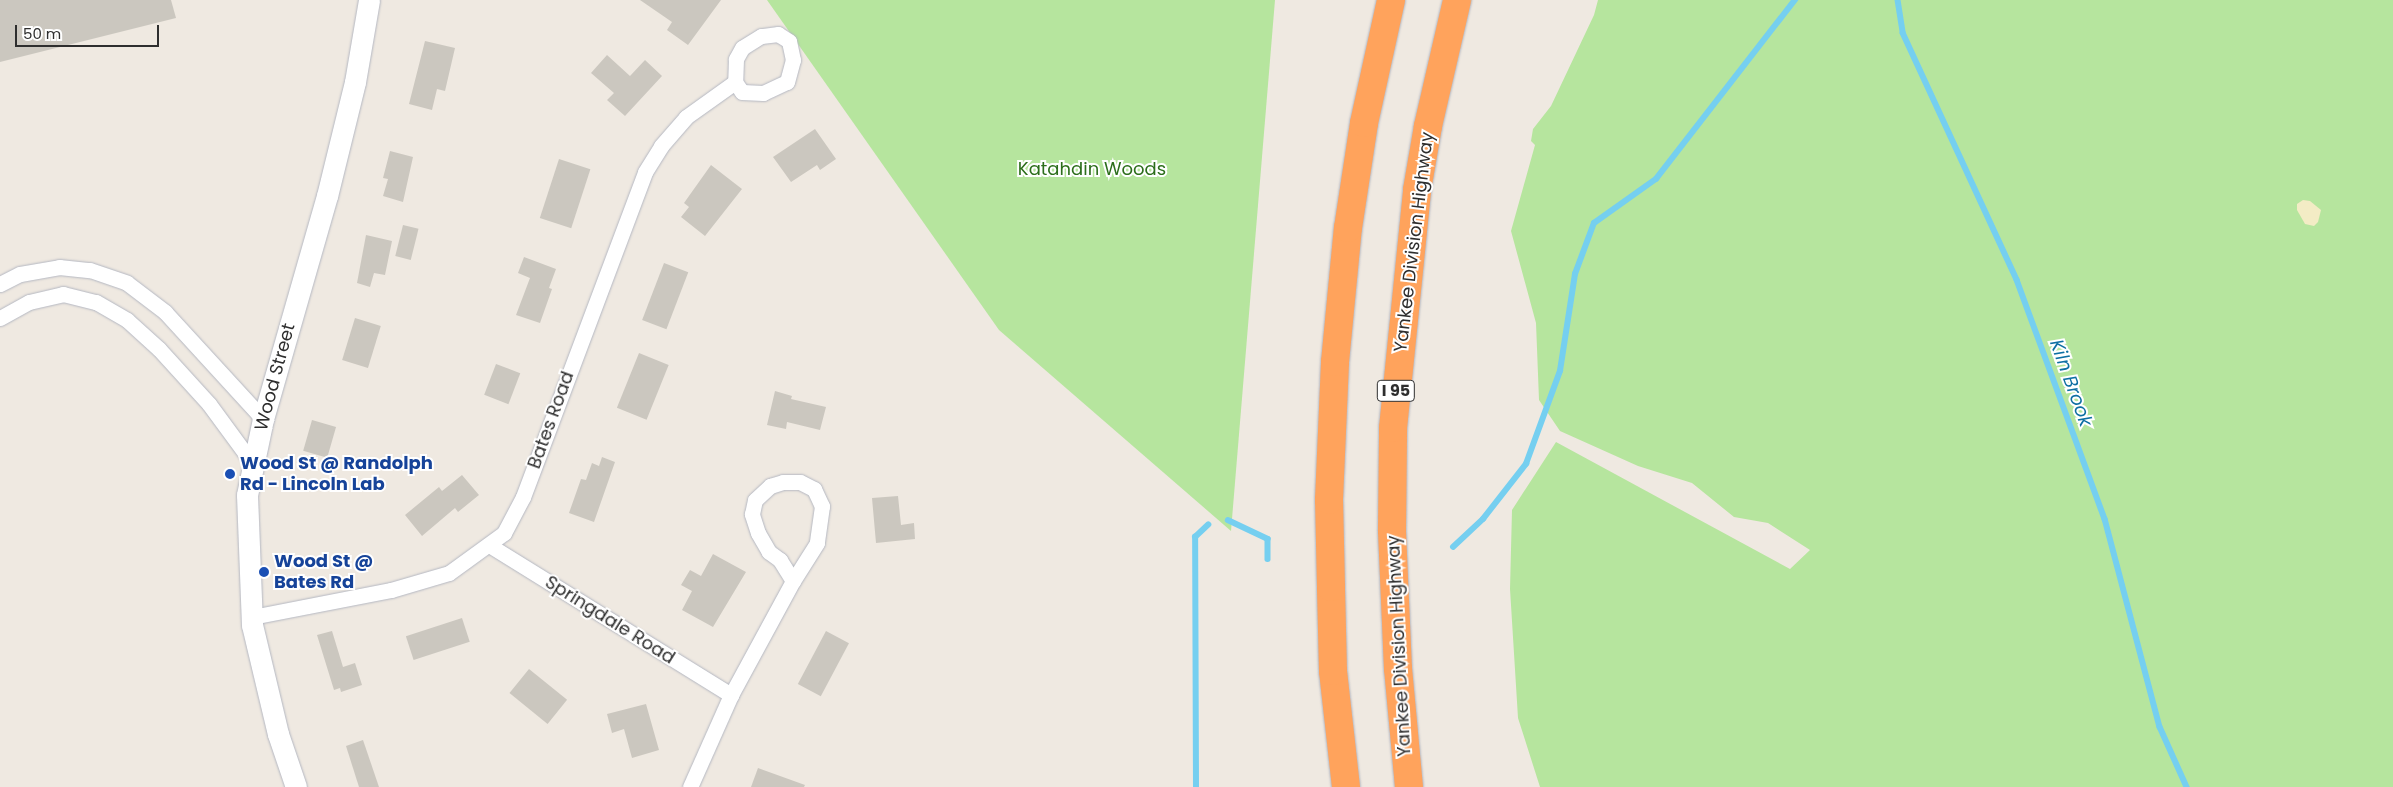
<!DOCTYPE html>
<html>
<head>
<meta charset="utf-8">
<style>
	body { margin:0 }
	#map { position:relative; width:2393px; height:787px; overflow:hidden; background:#efe9e1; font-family:Poppins,sans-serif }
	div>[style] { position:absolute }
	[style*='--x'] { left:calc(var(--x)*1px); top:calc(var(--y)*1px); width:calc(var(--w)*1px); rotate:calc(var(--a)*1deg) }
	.green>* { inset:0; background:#b6e59e }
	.sand>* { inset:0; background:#f3ecc5 }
	.stream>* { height:5.5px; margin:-2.75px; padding:0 2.75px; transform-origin:2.75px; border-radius:2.75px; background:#75cff0 }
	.building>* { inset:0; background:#cbc7bf; transform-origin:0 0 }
	.roads { filter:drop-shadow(0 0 1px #b4b7c1) drop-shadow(0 0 1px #b4b7c1) }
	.street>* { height:15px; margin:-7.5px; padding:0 7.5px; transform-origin:7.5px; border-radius:7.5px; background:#fff }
	.secondary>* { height:21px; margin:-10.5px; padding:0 10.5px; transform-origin:10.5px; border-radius:10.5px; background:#fff }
	.highway>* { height:28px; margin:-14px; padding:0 14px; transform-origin:14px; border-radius:14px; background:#ffa35c }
	.dots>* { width:14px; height:14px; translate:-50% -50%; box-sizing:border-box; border:2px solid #fff; border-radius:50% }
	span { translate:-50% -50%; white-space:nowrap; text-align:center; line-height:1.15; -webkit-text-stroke:4px #fff; paint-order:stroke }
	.shield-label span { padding:1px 4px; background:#fff; border:1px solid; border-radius:4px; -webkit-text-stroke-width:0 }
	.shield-label { font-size:16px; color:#2e2e2e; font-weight:700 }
	.park-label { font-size:18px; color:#2c6e1b }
	.street-label { font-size:18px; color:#2e2e2e }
	.transit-label { font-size:18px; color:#164399; font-weight:700 }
	.left { translate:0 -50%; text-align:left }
	.water-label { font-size:19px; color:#0d6fa3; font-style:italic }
	.scale { position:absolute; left:15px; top:25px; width:144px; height:22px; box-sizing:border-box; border:2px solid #2e2e2e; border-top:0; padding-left:6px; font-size:15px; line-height:18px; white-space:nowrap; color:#2e2e2e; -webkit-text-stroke:4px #fff; paint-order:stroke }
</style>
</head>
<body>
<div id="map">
	<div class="green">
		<div style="clip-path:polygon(767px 0,1275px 0,1231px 531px,999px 330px)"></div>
		<div style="clip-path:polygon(1598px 0,2393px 0,2393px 787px,1540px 787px,1518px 718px,1510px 589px,1512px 510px,1556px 442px,1790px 569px,1810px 550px,1768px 523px,1734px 517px,1692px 483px,1638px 466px,1560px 431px,1539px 400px,1536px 323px,1511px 231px,1535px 145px,1531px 141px,1533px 129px,1551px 106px,1594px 15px)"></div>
	</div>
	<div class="sand">
		<div style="clip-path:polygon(2303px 200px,2310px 201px,2321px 210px,2318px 222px,2314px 226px,2305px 224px,2297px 210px,2297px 204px)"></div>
	</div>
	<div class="stream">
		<div style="--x:1898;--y:0;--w:33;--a:81"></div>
		<div style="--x:1903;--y:33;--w:272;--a:65.2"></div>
		<div style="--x:2017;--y:280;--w:255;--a:69.8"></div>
		<div style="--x:2105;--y:519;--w:215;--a:75.2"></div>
		<div style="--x:2160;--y:727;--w:66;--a:65.8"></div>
		<div style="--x:1228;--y:520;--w:44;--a:25.4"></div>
		<div style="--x:1268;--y:539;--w:20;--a:90"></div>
		<div style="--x:1453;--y:547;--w:41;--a:-43"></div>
		<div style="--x:1483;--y:519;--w:70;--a:-52"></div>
		<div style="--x:1526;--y:464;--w:99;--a:-69.9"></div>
		<div style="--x:1560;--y:371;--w:98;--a:-81.2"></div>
		<div style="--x:1575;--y:274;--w:54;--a:-69.6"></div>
		<div style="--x:1594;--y:223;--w:76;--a:-35.4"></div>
		<div style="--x:1656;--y:179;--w:227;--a:-52.2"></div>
		<div style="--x:1196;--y:787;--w:250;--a:-90.2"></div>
		<div style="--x:1195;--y:537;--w:18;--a:-43"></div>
	</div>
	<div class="building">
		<div style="clip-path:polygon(0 0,171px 0,176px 18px,0 62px)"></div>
		<div style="clip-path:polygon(640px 0,721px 0,688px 45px,667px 30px,672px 22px)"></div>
		<div style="clip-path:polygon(425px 41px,455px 48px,445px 91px,437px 89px,432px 110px,409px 104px)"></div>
		<div style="clip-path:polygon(607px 55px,630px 76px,645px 60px,662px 76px,625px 116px,607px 100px,614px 93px,591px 73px)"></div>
		<div style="clip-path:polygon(815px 129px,836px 159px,820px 170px,817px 165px,791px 182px,773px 157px)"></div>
		<div style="clip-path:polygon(390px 151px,413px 157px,403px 202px,383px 196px,388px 179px,383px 178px)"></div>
		<div style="left:559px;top:159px;width:33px;height:62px;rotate:18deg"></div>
		<div style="clip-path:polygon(711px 165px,742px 189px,705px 236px,681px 217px,689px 207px,684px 203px)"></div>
		<div style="left:403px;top:225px;width:16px;height:32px;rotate:14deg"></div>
		<div style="clip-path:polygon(366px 235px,392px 241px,385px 275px,374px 273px,370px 287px,357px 283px)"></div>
		<div style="clip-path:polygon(524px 257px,556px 269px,549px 288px,552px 289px,540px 323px,516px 315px,530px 278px,518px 273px)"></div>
		<div style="left:664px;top:263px;width:26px;height:61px;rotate:21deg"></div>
		<div style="left:355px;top:318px;width:27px;height:44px;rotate:17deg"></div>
		<div style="left:639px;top:353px;width:32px;height:59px;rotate:22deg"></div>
		<div style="left:496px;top:364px;width:26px;height:33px;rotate:21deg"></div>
		<div style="clip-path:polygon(775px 391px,792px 396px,791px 399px,826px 407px,820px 430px,787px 422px,786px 429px,767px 425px)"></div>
		<div style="left:312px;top:420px;width:25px;height:32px;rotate:16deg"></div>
		<div style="clip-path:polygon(602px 457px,615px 462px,594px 522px,569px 513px,581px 479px,586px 480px,592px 463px,599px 466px)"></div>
		<div style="clip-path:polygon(462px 475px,479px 495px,458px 512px,455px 508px,422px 536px,405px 515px,439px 487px,442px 491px)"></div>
		<div style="clip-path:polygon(898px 496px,901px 525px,914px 523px,915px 539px,876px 543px,872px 498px)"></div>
		<div style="clip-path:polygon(713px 554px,746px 572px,713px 627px,682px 610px,692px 591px,681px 585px,690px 570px,701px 576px)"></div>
		<div style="left:462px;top:618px;width:25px;height:59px;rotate:72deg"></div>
		<div style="clip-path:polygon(332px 631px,343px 667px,355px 663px,362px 685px,341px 692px,340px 688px,334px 690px,317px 635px)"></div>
		<div style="left:826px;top:631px;width:26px;height:60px;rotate:28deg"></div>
		<div style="left:529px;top:669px;width:49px;height:31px;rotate:39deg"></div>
		<div style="clip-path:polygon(646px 704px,659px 750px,632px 758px,624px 729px,612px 733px,607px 714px)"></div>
		<div style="clip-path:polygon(363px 740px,379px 787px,359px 787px,346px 746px)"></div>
		<div style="clip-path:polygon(758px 768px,805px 785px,804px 787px,751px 787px)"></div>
	</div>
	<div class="roads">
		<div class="street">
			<div style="--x:0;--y:284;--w:22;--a:-27"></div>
			<div style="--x:20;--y:274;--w:40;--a:-10"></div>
			<div style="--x:59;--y:267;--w:31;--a:6"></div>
			<div style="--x:90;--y:270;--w:39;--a:19"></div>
			<div style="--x:127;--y:283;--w:48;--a:37.3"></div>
			<div style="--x:165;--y:312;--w:145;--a:47.5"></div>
			<div style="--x:0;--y:318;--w:33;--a:-29"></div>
			<div style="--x:29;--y:302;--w:35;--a:-13"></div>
			<div style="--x:63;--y:294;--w:34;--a:14"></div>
			<div style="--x:96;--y:302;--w:36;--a:30"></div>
			<div style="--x:127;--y:320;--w:43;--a:42.2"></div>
			<div style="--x:159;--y:349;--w:74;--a:47.7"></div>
			<div style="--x:209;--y:404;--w:74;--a:53.7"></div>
			<div style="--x:489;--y:545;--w:285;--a:31.8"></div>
			<div style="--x:731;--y:695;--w:130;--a:-61.5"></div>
			<div style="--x:793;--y:581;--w:25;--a:-122"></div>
			<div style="--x:780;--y:560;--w:14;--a:-144"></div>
			<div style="--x:769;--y:552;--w:22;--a:-120"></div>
			<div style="--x:758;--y:533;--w:20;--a:-108"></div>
			<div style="--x:752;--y:514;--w:14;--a:-78"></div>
			<div style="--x:755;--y:500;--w:21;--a:-43"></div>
			<div style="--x:770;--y:486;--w:14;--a:-17"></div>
			<div style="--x:783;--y:482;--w:17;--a:0"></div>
			<div style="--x:800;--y:482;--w:16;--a:27"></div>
			<div style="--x:814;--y:489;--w:19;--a:65"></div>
			<div style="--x:822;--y:506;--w:37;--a:98"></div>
			<div style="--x:817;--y:543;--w:45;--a:122.3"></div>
			<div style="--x:252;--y:617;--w:142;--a:-11"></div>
			<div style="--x:391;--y:590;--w:60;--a:-16.3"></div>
			<div style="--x:449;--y:573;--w:68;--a:-36"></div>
			<div style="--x:504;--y:533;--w:41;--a:-62.2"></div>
			<div style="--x:523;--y:497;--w:347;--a:-69.4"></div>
			<div style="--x:645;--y:172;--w:31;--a:-58"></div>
			<div style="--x:661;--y:146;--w:38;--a:-49"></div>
			<div style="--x:686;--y:117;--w:60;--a:-35.5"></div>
			<div style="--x:735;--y:82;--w:12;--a:55"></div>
			<div style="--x:742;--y:92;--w:21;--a:3"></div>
			<div style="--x:763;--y:93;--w:26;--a:-25"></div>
			<div style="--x:787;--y:82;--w:23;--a:-75"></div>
			<div style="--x:793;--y:60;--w:19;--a:-102"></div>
			<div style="--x:789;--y:41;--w:13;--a:-148"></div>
			<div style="--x:778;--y:34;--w:17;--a:173"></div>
			<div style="--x:761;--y:36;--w:22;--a:148"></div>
			<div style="--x:742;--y:48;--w:13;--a:119"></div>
			<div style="--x:736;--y:59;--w:23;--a:92"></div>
			<div style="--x:690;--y:787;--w:101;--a:-66"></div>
		</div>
		<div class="secondary">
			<div style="--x:296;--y:787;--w:56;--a:-108.8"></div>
			<div style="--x:278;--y:734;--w:112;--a:-103.4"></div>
			<div style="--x:252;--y:625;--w:130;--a:-92.2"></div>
			<div style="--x:247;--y:495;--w:78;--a:-78.1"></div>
			<div style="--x:263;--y:419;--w:232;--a:-74"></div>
			<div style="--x:327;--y:196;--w:117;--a:-76.2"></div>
			<div style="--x:355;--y:82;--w:83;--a:-80.3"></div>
		</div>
		<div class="highway">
			<div style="--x:1346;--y:787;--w:117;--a:-96.4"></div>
			<div style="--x:1333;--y:671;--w:84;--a:-91.4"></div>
			<div style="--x:1331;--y:587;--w:87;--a:-91.3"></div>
			<div style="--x:1329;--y:500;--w:138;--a:-87.5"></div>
			<div style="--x:1335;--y:362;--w:135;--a:-84.5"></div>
			<div style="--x:1348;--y:228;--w:106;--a:-81.3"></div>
			<div style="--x:1364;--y:123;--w:126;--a:-77.6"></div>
			<div style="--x:1409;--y:787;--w:119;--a:-95.3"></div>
			<div style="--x:1398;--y:669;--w:139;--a:-92.5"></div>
			<div style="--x:1392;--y:530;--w:102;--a:-89.4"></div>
			<div style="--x:1393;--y:428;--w:239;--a:-84.2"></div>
			<div style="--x:1417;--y:190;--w:65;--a:-80.2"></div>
			<div style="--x:1428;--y:126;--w:129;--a:-77"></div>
		</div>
	</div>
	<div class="dots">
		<div style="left:230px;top:474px;background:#1a4fb4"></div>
		<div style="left:264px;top:572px;background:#1a4fb4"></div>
	</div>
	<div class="shield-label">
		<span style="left:1396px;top:391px">I 95</span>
	</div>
	<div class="park-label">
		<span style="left:1092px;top:169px">Katahdin Woods</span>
	</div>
	<div class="street-label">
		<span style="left:1414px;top:242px;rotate:-83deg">Yankee Division Highway</span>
		<span style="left:275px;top:377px;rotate:-75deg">Wood Street</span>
		<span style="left:551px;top:420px;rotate:-70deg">Bates Road</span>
		<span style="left:610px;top:620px;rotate:32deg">Springdale Road</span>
		<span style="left:1399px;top:646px;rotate:-93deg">Yankee Division Highway</span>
	</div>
	<div class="transit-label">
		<span class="left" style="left:240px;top:474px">Wood St @ Randolph<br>Rd - Lincoln Lab</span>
		<span class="left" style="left:274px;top:572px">Wood St @<br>Bates Rd</span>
	</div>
	<div class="water-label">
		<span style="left:2071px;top:383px;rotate:70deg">Kiln Brook</span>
	</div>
	<div class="scale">50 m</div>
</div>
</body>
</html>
